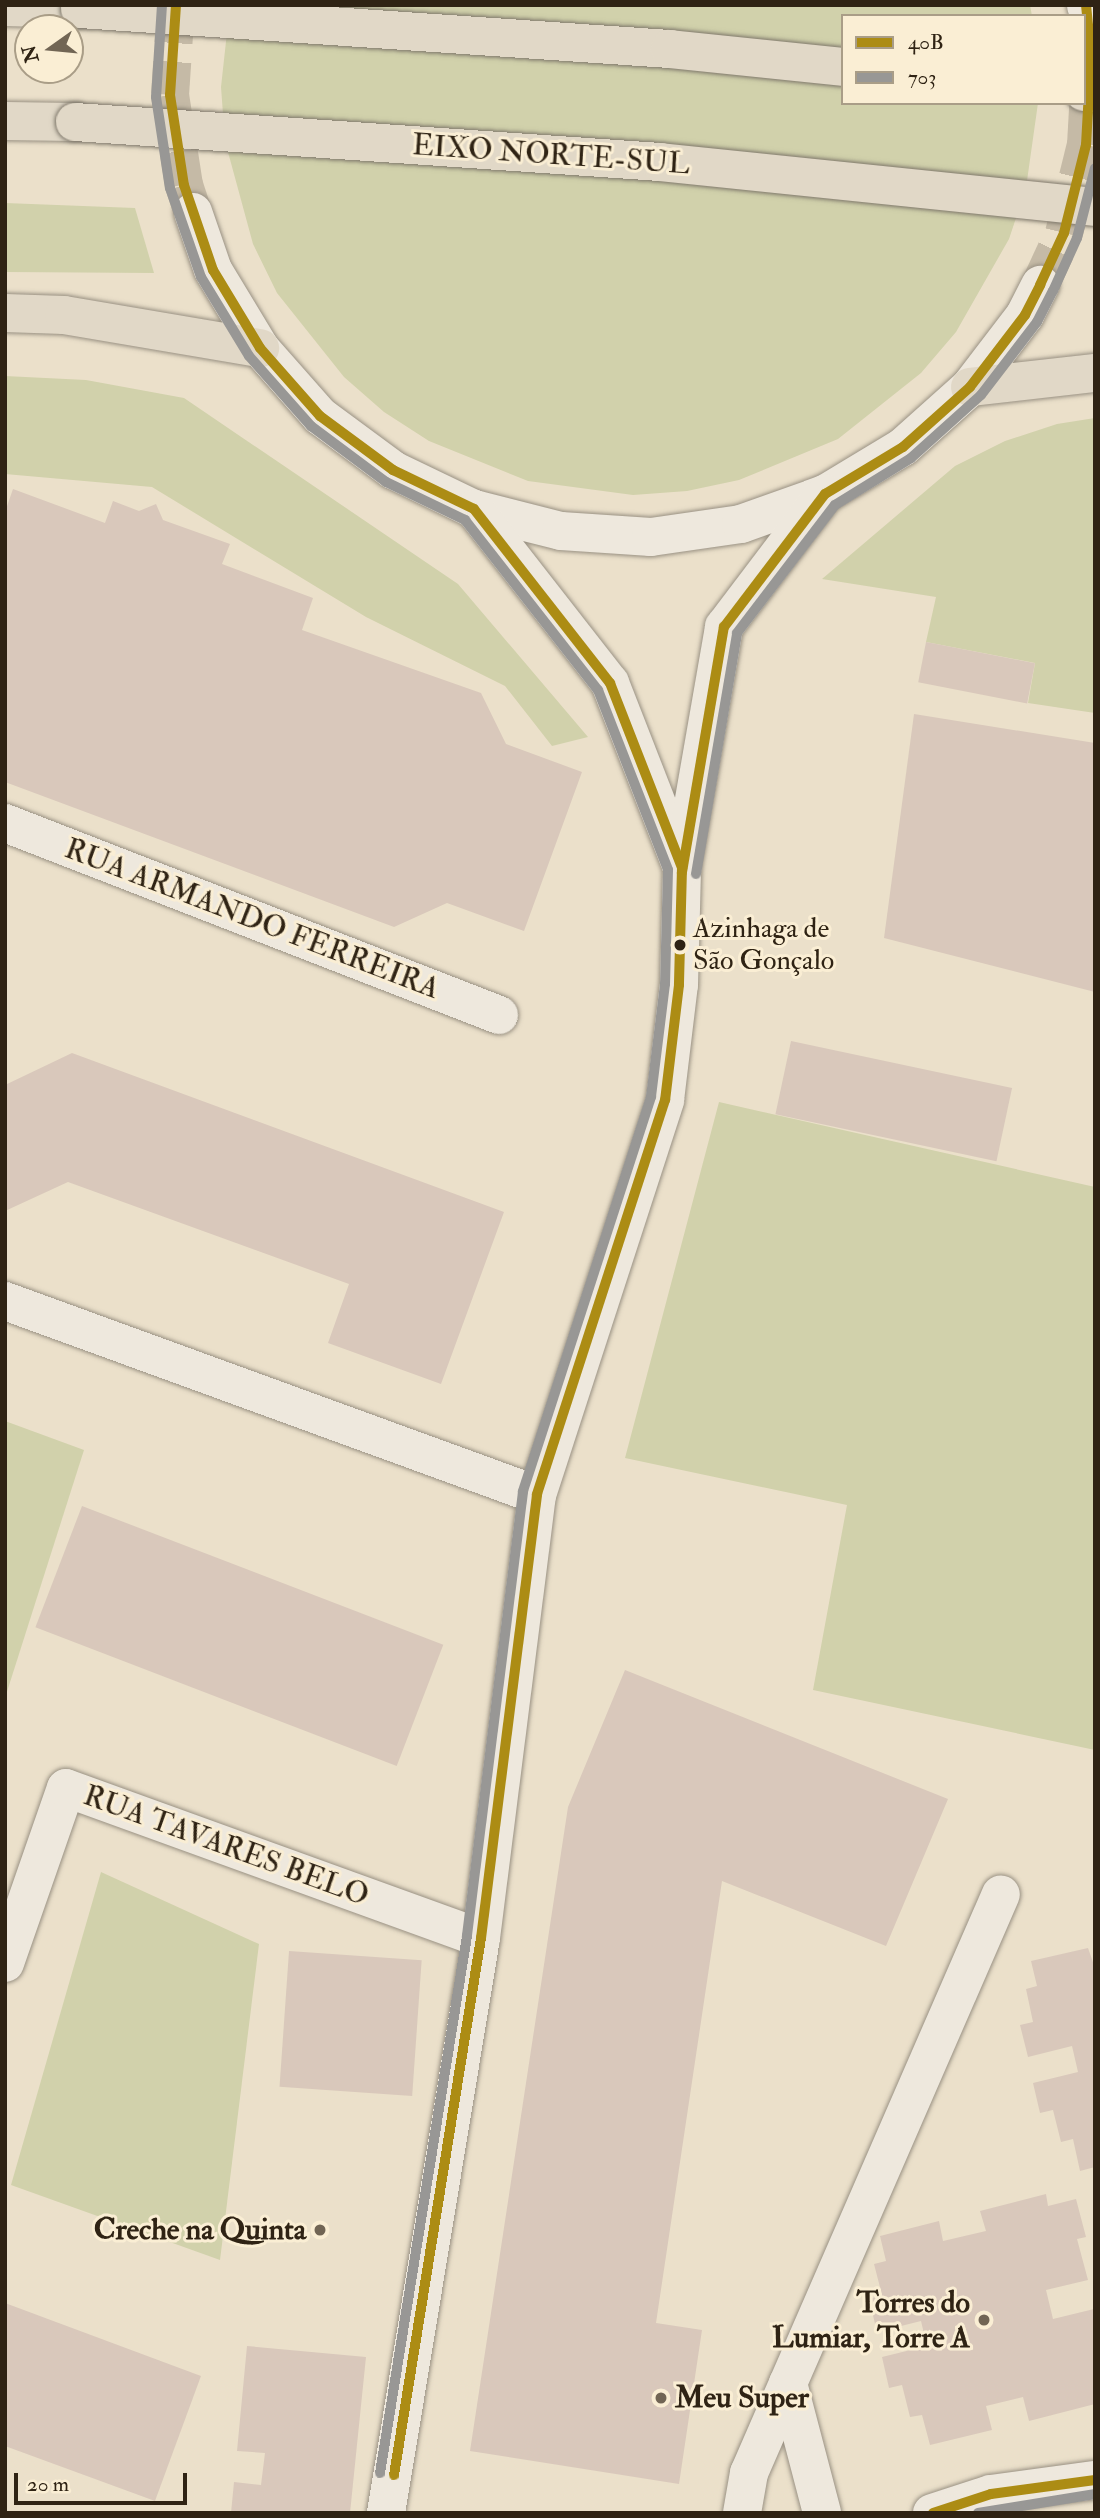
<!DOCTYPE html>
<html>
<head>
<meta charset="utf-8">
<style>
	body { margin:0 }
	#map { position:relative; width:1100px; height:2518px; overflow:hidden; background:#ebe0ca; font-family:"IM FELL Double Pica",serif }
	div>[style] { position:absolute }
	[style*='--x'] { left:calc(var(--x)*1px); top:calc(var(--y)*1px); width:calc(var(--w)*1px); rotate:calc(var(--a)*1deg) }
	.green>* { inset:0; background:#d1d1ab }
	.building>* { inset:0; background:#d9c8bb; transform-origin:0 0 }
	.tertiary-tunnel>* { height:38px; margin-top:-19px; transform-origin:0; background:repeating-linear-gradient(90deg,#c5baa6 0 38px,transparent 0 57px) }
	.roads { filter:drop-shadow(0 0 2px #999183) drop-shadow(0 0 2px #999183) }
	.minor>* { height:38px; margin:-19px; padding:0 19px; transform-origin:19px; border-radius:19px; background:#eee8dd }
	.tertiary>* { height:38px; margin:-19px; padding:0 19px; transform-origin:19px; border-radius:19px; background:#eee8dd }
	.trunk>* { height:38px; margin:-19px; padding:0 19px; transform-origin:19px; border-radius:19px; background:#e1d8c7 }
	.bridges { filter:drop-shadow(0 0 2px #7f786b) drop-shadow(0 0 2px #7f786b) }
	.trunk-bridge>* { height:38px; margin:-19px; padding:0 19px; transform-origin:19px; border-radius:19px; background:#e1d8c7 }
	.bus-1>* { height:10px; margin:-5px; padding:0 5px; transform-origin:5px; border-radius:5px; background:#ac8c14 }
	.bus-2>* { height:10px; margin:-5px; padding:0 5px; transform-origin:5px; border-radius:5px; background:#989795 }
	.dots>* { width:19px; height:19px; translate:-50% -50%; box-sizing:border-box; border:4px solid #faeed4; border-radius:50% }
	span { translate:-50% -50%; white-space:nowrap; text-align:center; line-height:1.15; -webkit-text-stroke:6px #faeed4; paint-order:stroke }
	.bus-label { font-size:28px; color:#2f2314 }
	.left { translate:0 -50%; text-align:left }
	.street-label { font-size:30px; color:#2f2314 }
	.poi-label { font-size:30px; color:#2f2314; font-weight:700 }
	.right { translate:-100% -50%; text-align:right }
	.frame { position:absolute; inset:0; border:7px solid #2f2314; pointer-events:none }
	.legend { position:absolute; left:841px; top:14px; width:245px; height:91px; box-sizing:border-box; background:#faeed4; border:2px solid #a99d87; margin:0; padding:9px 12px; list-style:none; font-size:21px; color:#2f2314 }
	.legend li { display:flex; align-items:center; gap:14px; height:35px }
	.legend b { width:35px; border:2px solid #a99d87 }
	.north { position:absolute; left:14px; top:14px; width:70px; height:70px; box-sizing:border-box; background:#faeed4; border:2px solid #a99d87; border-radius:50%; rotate:255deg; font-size:19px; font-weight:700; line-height:28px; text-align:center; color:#2f2314 }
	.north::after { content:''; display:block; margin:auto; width:24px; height:32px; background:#716554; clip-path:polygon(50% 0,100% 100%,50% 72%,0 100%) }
	.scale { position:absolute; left:14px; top:2473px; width:173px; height:32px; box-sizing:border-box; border:4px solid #2f2314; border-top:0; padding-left:9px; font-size:21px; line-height:24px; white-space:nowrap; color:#2f2314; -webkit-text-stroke:5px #faeed4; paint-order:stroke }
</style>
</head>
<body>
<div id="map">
	<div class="green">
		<div style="clip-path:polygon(230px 5px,1030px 5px,1032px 16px,843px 16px,843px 103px,1038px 103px,1026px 188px,1009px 239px,956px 332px,921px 373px,838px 439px,739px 480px,687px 491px,633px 495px,528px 481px,429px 441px,384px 412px,344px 377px,277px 293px,253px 244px,225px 141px,221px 87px)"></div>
		<div style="clip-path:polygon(5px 203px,135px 208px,154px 273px,5px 272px)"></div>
		<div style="clip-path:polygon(5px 376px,86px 380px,184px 398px,458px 584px,588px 737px,552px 746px,505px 686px,366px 617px,152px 487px,5px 474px)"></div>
		<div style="clip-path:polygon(1095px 418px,1095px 713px,1028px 703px,1035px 663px,926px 642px,936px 597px,822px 579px,955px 466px,1005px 441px,1057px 424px)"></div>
		<div style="clip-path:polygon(719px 1102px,1095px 1187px,1095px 1750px,813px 1690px,847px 1505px,625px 1458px)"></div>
		<div style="clip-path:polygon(5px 1421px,84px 1450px,5px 1698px)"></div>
		<div style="clip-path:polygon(101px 1872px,259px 1944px,220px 2260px,11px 2185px)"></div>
	</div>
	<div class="building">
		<div style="clip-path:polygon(13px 489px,105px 523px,113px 501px,139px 511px,156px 504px,163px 520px,230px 544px,222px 564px,313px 598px,302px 630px,481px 693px,506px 744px,582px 772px,524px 931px,447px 903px,394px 927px,5px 782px,5px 512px)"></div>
		<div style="left:926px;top:642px;width:111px;height:41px;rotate:11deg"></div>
		<div style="clip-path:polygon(914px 714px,1095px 743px,1095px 992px,884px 938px)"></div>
		<div style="left:791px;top:1041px;width:226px;height:75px;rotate:12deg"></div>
		<div style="clip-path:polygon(72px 1053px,504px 1212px,441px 1384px,328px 1343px,349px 1284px,68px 1182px,5px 1211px,5px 1085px)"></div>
		<div style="left:82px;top:1506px;width:387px;height:130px;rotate:21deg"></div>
		<div style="clip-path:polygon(625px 1670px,948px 1799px,886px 1946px,722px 1881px,656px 2323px,702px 2330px,679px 2484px,470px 2451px,568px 1807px)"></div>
		<div style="clip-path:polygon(1088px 1948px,1095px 1968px,1095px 2167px,1080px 2171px,1073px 2139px,1061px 2142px,1053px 2110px,1040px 2113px,1033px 2083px,1078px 2072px,1072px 2046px,1028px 2057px,1020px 2025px,1033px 2022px,1026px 1989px,1037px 1986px,1031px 1961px)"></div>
		<div style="left:289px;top:1951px;width:133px;height:136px;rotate:4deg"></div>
		<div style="clip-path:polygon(1046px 2194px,1048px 2206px,1076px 2199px,1086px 2237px,1077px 2239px,1088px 2280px,1046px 2290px,1053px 2319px,1094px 2309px,1095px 2404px,1029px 2421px,1023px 2397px,986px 2406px,992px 2430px,930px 2445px,922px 2415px,910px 2417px,902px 2385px,889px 2388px,882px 2357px,927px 2346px,921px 2321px,877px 2332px,869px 2299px,882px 2295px,874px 2264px,886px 2261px,880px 2236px,939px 2221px,943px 2241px,986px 2231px,980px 2211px)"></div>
		<div style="clip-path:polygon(5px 2303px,201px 2376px,155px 2501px,5px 2446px)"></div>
		<div style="clip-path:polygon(247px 2346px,366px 2357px,350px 2513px,231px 2513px,234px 2482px,261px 2485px,265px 2453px,237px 2451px)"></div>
	</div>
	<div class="tertiary-tunnel">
		<div style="--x:176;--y:5;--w:90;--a:93.8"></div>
		<div style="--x:170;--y:95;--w:91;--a:81.2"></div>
		<div style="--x:184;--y:185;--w:28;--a:72"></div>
		<div style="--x:1040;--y:285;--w:57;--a:-65.2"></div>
		<div style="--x:1064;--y:233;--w:91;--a:-76"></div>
		<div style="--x:1086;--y:145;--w:90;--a:-86.8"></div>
		<div style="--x:1091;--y:55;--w:49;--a:-95.8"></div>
	</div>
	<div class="roads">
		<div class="minor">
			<div style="--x:5;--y:823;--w:530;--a:21.24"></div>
			<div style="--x:5;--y:1301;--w:566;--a:20.03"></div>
			<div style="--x:5;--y:1963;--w:185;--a:-70.8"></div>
			<div style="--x:66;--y:1788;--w:441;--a:19.9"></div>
			<div style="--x:788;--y:2383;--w:134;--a:75.3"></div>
			<div style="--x:742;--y:2513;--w:41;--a:-80.1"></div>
			<div style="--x:749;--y:2473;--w:631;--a:-66.48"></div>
		</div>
		<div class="tertiary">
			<div style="--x:1086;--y:5;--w:1;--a:90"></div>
			<div style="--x:193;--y:212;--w:61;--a:71"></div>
			<div style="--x:213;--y:270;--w:91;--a:58.9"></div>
			<div style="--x:260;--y:348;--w:91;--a:48.6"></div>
			<div style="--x:320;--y:416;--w:91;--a:36.5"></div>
			<div style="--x:393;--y:470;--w:90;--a:25.7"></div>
			<div style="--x:474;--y:509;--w:90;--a:14.2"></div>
			<div style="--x:561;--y:531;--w:90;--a:3.8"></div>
			<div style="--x:651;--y:537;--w:91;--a:-8.2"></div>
			<div style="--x:741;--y:524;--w:89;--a:-19.7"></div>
			<div style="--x:825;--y:494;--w:91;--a:-31.1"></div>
			<div style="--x:903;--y:447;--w:90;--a:-41.8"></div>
			<div style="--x:970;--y:387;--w:91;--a:-52.6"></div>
			<div style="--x:1025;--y:315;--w:34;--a:-63"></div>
			<div style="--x:474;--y:509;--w:221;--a:52"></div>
			<div style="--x:610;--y:683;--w:199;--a:68.7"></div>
			<div style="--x:386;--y:2513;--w:583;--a:-80.62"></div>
			<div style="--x:481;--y:1938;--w:447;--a:-82.8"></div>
			<div style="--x:537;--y:1495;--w:415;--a:-72"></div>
			<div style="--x:665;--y:1100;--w:116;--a:-83.1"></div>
			<div style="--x:679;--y:985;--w:117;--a:-88.5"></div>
			<div style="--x:682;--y:868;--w:245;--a:-80.1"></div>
			<div style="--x:724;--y:627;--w:167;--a:-52.8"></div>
			<div style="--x:932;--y:2513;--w:62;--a:-17.9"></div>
			<div style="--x:991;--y:2494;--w:105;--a:-7.7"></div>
		</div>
		<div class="trunk">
			<div style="--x:5;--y:7;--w:75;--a:1.5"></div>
			<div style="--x:5;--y:121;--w:70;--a:0.8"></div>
			<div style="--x:5;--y:313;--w:59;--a:1.9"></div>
			<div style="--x:64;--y:315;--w:199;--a:9.6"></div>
			<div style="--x:970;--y:387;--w:126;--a:-6.4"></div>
		</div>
	</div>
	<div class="bridges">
		<div class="trunk-bridge">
			<div style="--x:80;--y:9;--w:591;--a:3.88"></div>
			<div style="--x:670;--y:49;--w:174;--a:5.9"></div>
			<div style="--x:1084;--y:92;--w:11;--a:5"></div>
			<div style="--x:75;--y:122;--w:586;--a:3.91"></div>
			<div style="--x:660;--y:162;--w:437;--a:5.9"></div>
		</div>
	</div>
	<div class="bus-1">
		<div style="--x:176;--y:5;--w:90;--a:93.8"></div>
		<div style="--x:170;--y:95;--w:91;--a:81.2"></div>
		<div style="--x:184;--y:185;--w:90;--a:71.2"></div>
		<div style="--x:213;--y:270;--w:91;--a:58.9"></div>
		<div style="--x:260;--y:348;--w:91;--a:48.6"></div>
		<div style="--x:320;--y:416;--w:91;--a:36.5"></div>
		<div style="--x:393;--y:470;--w:90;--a:25.7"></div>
		<div style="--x:474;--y:509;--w:221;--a:52"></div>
		<div style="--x:610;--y:683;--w:199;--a:68.7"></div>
		<div style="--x:682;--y:868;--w:117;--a:91.5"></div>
		<div style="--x:679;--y:985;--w:116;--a:96.9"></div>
		<div style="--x:665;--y:1100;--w:415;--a:108"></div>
		<div style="--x:537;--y:1495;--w:447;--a:97.2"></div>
		<div style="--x:481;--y:1938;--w:544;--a:99.2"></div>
		<div style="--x:682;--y:872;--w:249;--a:-80.3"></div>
		<div style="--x:724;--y:627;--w:167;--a:-52.8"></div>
		<div style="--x:825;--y:494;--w:91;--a:-31.1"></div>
		<div style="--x:903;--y:447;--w:90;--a:-41.8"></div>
		<div style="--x:970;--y:387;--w:91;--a:-52.6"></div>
		<div style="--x:1025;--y:315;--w:34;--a:-63"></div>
		<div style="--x:1040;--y:285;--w:57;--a:-65.2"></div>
		<div style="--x:1064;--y:233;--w:91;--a:-76"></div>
		<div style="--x:1086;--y:145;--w:90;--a:-86.8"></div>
		<div style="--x:1091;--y:55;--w:50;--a:-95.7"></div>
		<div style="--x:933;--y:2513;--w:61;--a:-18.1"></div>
		<div style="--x:991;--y:2494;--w:105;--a:-7.7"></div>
	</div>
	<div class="bus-2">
		<div style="--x:162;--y:5;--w:92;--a:93.7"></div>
		<div style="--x:156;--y:97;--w:92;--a:81.3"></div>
		<div style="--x:170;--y:188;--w:94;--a:70.8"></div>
		<div style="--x:201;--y:277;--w:92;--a:58.7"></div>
		<div style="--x:249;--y:356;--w:94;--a:48.5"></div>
		<div style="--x:311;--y:426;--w:94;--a:36.7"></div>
		<div style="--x:386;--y:482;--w:88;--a:25.7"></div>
		<div style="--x:465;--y:520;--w:216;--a:52"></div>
		<div style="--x:598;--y:690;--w:193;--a:68.7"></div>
		<div style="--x:668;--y:870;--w:114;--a:91.5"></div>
		<div style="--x:665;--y:984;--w:114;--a:97.1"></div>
		<div style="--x:651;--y:1097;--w:415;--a:108"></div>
		<div style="--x:523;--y:1492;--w:448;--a:97.2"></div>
		<div style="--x:467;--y:1936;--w:544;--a:99.2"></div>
		<div style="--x:696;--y:874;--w:244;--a:-80.3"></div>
		<div style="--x:737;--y:633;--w:161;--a:-52.6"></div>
		<div style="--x:835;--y:505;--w:89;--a:-31.7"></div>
		<div style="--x:911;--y:458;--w:94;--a:-42"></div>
		<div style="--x:981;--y:395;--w:92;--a:-52.5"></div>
		<div style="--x:1037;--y:322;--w:35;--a:-63"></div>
		<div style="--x:1053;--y:291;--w:58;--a:-65.6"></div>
		<div style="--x:1077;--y:238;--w:72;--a:-75.6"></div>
		<div style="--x:978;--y:2513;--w:119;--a:-9.2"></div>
	</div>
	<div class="dots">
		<div style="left:680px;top:945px;background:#2f2314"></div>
		<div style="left:320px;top:2230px;background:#716554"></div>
		<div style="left:984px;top:2320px;background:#716554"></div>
		<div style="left:661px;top:2398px;background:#716554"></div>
	</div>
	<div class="bus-label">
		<span class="left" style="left:693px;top:945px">Azinhaga de<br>São Gonçalo</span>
	</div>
	<div class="street-label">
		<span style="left:551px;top:155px;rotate:4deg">EIXO NORTE-SUL</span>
		<span style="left:252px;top:919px;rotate:21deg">RUA ARMANDO FERREIRA</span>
		<span style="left:226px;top:1846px;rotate:20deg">RUA TAVARES BELO</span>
	</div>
	<div class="poi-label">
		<span class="right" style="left:306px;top:2230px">Creche na Quinta</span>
		<span class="right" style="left:970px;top:2320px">Torres do<br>Lumiar, Torre A</span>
		<span class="left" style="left:675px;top:2398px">Meu Super</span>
	</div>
	<div class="frame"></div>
	<ul class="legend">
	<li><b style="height:9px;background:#ac8c14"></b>40B</li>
	<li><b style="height:9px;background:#989795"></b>703</li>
	</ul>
	<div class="north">N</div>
	<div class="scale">20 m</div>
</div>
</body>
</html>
